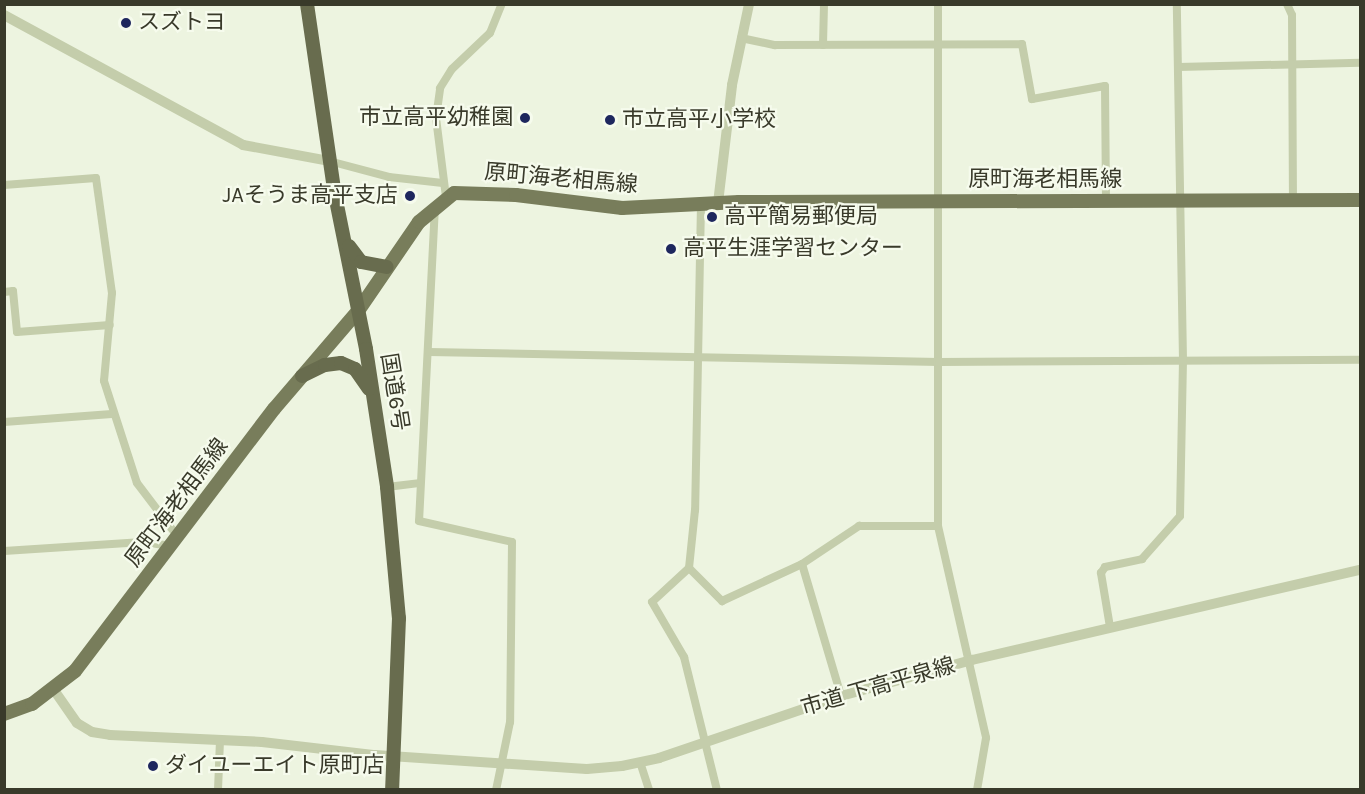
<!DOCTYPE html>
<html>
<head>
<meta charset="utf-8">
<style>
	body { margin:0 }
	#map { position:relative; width:1365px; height:794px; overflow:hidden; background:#edf4e0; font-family:Karla,"Noto Sans JP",sans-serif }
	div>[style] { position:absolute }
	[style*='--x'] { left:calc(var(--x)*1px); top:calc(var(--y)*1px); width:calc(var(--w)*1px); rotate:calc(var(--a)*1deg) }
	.minor>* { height:8px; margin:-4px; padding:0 4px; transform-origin:4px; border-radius:4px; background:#c4cdab }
	.tertiary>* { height:10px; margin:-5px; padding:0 5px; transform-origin:5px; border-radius:5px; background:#c4cdab }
	.primary>* { height:14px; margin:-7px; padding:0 7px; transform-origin:7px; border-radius:7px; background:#787d5b }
	.trunk>* { height:14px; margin:-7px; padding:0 7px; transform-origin:7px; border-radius:7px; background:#686c4e }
	.dots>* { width:16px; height:16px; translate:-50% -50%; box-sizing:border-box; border:3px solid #f6fbed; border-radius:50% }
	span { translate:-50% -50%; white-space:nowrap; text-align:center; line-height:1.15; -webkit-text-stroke:4.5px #f6fbed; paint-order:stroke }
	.poi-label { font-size:22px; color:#393a2a }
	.left { translate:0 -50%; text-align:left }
	.right { translate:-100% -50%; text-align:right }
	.street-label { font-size:22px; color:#393a2a }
	.frame { position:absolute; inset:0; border:6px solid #393a2a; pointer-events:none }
</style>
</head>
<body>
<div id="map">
	<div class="minor">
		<div style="--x:938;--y:4;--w:522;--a:90"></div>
		<div style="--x:938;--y:526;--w:217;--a:77.2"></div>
		<div style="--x:986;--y:738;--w:53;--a:99.8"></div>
		<div style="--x:1287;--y:4;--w:12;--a:66"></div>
		<div style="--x:1292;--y:15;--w:185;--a:89.7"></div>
		<div style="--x:741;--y:38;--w:35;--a:12"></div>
		<div style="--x:775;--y:45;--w:247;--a:-0.2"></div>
		<div style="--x:1022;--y:44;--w:56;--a:79.7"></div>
		<div style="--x:1032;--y:99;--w:74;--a:-10.1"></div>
		<div style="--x:1105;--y:86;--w:115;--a:89.5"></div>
		<div style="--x:823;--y:45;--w:41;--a:-88.6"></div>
		<div style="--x:1178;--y:67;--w:182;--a:-1.3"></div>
		<div style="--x:329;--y:161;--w:62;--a:14.9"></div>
		<div style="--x:389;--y:177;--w:54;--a:6.3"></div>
		<div style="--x:4;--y:185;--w:92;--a:-4.4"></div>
		<div style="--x:96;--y:178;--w:116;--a:82.1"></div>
		<div style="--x:112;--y:293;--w:88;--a:95.2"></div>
		<div style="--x:104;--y:381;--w:107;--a:72.1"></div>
		<div style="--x:137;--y:483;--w:68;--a:52.8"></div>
		<div style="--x:446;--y:197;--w:80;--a:-97.2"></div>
		<div style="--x:436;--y:118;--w:30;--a:-82"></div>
		<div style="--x:440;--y:88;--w:22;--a:-58"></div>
		<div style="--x:452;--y:69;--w:52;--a:-43.5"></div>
		<div style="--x:490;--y:33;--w:31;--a:-68"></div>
		<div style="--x:701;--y:204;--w:306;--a:91.1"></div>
		<div style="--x:695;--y:510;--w:58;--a:95.9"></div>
		<div style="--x:689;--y:568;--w:50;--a:137.4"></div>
		<div style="--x:652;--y:602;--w:64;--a:59.8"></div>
		<div style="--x:684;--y:657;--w:137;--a:76.1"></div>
		<div style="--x:435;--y:206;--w:315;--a:92.9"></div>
		<div style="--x:419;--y:521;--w:95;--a:12.7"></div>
		<div style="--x:512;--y:542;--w:180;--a:90.6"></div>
		<div style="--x:510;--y:722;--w:69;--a:101.6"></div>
		<div style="--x:4;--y:292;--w:9;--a:-6"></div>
		<div style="--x:13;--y:291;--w:41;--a:84.4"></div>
		<div style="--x:17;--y:332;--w:93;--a:-4.3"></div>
		<div style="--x:429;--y:352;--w:510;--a:1.12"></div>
		<div style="--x:939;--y:362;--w:421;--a:-0.3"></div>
		<div style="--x:4;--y:422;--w:108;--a:-4.2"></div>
		<div style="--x:387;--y:487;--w:32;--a:-7"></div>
		<div style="--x:4;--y:551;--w:139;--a:-3.7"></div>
		<div style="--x:143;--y:542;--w:27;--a:8"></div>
		<div style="--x:802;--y:564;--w:138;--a:73.5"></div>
		<div style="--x:689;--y:568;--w:47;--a:45"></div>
		<div style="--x:722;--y:601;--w:88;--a:-24.8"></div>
		<div style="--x:802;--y:564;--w:69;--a:-33.7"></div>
		<div style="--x:859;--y:526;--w:79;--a:0"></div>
		<div style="--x:1110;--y:627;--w:55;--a:-99.5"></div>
		<div style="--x:1101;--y:573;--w:7;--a:-56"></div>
		<div style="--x:1105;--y:567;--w:38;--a:-12"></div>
		<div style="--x:1142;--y:559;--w:57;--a:-48.5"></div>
		<div style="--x:1180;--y:516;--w:156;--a:-88.9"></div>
		<div style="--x:1183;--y:360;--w:356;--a:-91"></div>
		<div style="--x:640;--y:762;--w:29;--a:72"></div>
		<div style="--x:218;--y:790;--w:50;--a:-87.7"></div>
	</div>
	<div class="tertiary">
		<div style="--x:4;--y:15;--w:272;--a:28.5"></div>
		<div style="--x:243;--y:145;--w:87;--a:10.5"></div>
		<div style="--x:718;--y:203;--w:119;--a:-83.2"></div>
		<div style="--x:732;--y:85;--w:83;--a:-78.1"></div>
		<div style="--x:54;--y:690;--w:40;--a:55.1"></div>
		<div style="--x:77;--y:723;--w:17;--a:31"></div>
		<div style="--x:92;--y:732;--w:18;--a:9"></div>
		<div style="--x:110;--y:735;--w:152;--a:2.6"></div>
		<div style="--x:262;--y:742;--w:114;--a:6.6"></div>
		<div style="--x:375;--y:755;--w:212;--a:3.8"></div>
		<div style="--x:587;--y:769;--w:35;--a:-5"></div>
		<div style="--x:622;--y:766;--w:38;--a:-12"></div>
		<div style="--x:659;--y:758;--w:192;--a:-18.8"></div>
		<div style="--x:841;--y:696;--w:136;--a:-15.4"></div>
		<div style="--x:972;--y:660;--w:398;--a:-13.1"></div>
	</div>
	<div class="primary">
		<div style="--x:4;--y:714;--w:30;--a:-20"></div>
		<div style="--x:32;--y:704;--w:54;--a:-37.5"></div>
		<div style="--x:75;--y:671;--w:329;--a:-52.8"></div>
		<div style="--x:274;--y:409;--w:129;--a:-49.4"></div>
		<div style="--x:358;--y:311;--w:108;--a:-55.6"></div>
		<div style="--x:419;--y:222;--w:45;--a:-39.6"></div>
		<div style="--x:454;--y:193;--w:62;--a:1.8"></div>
		<div style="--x:516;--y:195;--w:107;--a:7"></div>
		<div style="--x:622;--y:208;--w:117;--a:-2.9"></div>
		<div style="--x:739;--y:202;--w:621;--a:-0.18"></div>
	</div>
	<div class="trunk">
		<div style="--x:307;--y:4;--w:193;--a:81.7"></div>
		<div style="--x:335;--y:195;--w:157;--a:78.6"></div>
		<div style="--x:366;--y:349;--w:140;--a:81.3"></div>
		<div style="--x:387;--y:487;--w:132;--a:84.8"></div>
		<div style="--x:399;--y:618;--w:172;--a:92.3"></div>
		<div style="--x:349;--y:246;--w:20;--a:53"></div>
		<div style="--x:361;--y:262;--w:26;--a:11"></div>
		<div style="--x:302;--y:376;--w:25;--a:-26"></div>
		<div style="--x:325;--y:365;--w:16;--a:-7"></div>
		<div style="--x:341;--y:363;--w:15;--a:23"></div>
		<div style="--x:355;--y:369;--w:24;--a:55"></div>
	</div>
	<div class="dots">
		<div style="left:126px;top:23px;background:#1e275e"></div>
		<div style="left:525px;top:118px;background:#1e275e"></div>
		<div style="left:610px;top:120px;background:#1e275e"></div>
		<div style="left:410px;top:196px;background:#1e275e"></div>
		<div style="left:712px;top:217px;background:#1e275e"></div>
		<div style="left:671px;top:249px;background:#1e275e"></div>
		<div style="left:153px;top:766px;background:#1e275e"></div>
	</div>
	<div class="poi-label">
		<span class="left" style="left:138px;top:23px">スズトヨ</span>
		<span class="right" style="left:513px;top:118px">市立高平幼稚園</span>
		<span class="left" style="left:622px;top:120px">市立高平小学校</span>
		<span class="right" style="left:398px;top:196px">JAそうま高平支店</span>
		<span class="left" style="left:724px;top:217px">高平簡易郵便局</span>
		<span class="left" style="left:683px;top:249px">高平生涯学習センター</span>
		<span class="left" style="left:165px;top:766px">ダイユーエイト原町店</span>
	</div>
	<div class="street-label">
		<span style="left:561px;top:179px;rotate:5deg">原町海老相馬線</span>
		<span style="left:1045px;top:180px">原町海老相馬線</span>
		<span style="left:394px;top:392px;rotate:81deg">国道6号</span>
		<span style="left:177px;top:503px;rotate:-53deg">原町海老相馬線</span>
		<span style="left:878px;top:687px;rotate:-16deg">市道 下高平泉線</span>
	</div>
	<div class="frame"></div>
</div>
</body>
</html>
